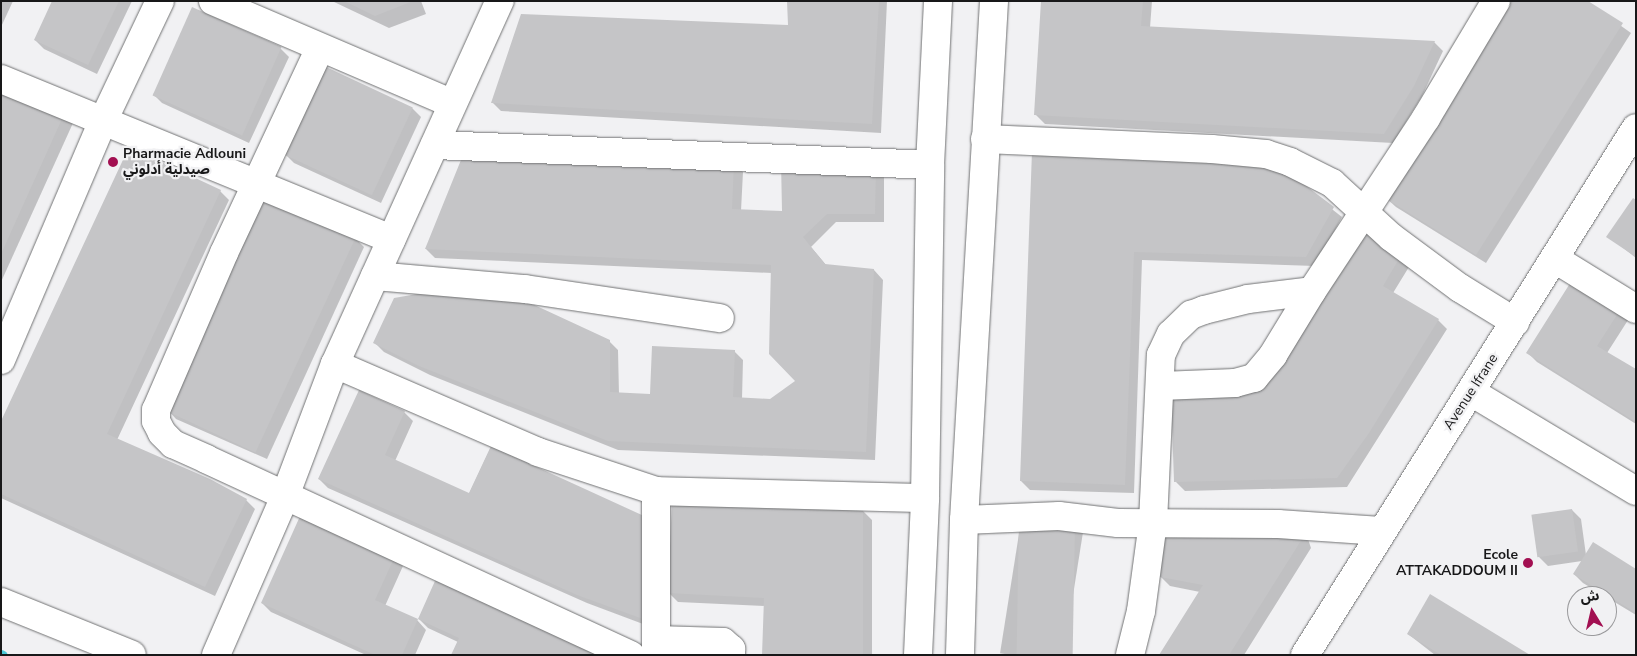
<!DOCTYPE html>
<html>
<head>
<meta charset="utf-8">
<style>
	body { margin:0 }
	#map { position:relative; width:1637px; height:656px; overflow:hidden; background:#f1f1f3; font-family:"Nunito Sans","Noto Sans Arabic",sans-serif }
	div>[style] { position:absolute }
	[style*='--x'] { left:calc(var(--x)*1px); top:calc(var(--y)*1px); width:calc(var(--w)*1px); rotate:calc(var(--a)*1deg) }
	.shadow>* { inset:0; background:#0003; transform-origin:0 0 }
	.stream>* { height:9px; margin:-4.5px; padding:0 4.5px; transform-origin:4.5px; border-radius:4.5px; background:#4dc8d7 }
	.building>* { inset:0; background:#c5c5c7; transform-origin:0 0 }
	.roads { filter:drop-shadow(0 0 1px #717273) drop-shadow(0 0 1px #717273) }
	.street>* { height:28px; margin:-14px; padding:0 14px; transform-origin:14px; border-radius:14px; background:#fff }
	.dots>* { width:14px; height:14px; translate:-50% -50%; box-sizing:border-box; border:2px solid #f1f1f3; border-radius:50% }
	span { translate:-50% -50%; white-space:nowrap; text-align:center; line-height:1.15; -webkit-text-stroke:4.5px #f1f1f3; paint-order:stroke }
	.poi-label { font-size:14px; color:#181819; font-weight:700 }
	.left { translate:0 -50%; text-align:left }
	.right { translate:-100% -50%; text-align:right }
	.street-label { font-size:14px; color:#181819 }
	.frame { position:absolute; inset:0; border:2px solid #181819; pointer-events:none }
	.north { position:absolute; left:1567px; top:586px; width:50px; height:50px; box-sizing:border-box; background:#f1f1f3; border:1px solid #9a9a9c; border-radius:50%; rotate:351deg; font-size:14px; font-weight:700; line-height:20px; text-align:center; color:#181819 }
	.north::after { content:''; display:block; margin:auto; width:18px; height:22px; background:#a20f51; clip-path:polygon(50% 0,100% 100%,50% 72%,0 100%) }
</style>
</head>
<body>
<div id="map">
	<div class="shadow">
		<div style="clip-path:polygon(1px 1px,13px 1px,1px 27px)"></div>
		<div style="clip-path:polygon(53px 1px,132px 1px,97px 74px,44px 49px,35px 40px)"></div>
		<div style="clip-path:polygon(332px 1px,421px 1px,426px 14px,389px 28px)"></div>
		<div style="clip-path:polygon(789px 1px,887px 1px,881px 133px,501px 111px,492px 102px,789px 26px)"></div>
		<div style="clip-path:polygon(1042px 1px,1152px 1px,1150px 28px,1434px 42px,1443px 51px,1422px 96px,1393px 143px,1045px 124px,1036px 115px)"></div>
		<div style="clip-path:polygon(1586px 1px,1631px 33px,1486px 263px,1396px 207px,1386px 198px)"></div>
		<div style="clip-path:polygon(280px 48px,289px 57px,249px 143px,162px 103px,153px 94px)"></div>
		<div style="clip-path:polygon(1px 85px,73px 123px,1px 282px)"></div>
		<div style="clip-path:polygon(412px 108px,421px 117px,381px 203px,294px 163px,285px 154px)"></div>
		<div style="clip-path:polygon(1033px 153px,1269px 160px,1342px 217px,1315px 266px,1142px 260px,1134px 493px,1030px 490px,1021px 481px)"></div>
		<div style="clip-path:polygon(734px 163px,743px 172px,741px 211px,784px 212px,875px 168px,884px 177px,884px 222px,836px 222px,811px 247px,827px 266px,874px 270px,883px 280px,875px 460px,618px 450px,430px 375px,384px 352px,374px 342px,609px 341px,618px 350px,619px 394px,651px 396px,734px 351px,743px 360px,742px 399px,770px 401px,797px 382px,772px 273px,435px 258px,426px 249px)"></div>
		<div style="clip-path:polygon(220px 191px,229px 200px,117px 440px,246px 500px,255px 509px,215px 596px,1px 498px,1px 424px)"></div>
		<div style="clip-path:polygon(1636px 201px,1636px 258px,1608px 236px)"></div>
		<div style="clip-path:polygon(1364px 229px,1412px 262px,1393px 293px,1438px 320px,1447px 329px,1347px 487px,1185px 491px,1176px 482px,1264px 391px)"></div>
		<div style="clip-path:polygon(355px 238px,364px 247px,267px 459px,176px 419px,167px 409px)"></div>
		<div style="clip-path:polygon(1621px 308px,1630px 317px,1607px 353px,1636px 371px,1636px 424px,1537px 362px,1528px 353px)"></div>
		<div style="clip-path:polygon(404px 412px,413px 421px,395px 461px,469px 494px,491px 447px,651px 627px,587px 603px,328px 488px,319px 479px)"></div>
		<div style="clip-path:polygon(1572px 510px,1581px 519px,1586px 555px,1636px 570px,1636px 615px,1583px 583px,1574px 574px,1582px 561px,1548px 566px,1539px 557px,1533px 515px)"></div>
		<div style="clip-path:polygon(863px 511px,872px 520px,872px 655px,763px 655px,765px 606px,678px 602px,669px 593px)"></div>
		<div style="left:1021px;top:521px;width:63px;height:134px;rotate:9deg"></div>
		<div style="clip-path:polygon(1307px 536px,1311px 548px,1244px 655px,1160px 655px,1200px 592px,1170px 586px,1161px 577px)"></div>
		<div style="clip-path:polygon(394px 557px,403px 566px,385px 606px,417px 620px,426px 630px,415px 655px,366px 655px,271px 612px,262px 603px)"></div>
		<div style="clip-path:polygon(419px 619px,615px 655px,458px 642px,428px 628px)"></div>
		<div style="clip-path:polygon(1408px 634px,1527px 655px,1435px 655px)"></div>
	</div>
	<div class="stream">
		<div style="--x:1;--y:654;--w:2;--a:27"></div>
	</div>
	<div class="building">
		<div style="clip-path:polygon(52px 1px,119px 1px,88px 65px,34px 40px)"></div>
		<div style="clip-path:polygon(344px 1px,413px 1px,375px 16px)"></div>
		<div style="clip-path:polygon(787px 1px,879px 1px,872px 124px,491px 103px,521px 14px,788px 25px)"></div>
		<div style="clip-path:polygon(1041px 1px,1143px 1px,1141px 26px,1435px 41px,1414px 86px,1384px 134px,1034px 115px)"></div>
		<div style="clip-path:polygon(1509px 1px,1588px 1px,1623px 23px,1476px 255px,1385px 198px)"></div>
		<div style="left:192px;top:7px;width:98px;height:97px;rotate:24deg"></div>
		<div style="left:324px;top:66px;width:98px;height:97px;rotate:25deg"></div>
		<div style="clip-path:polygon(1px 84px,65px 112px,1px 254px)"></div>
		<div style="clip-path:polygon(129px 147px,221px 190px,107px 434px,210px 479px,247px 499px,205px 587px,1px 494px,1px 421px)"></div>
		<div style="clip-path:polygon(465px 150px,734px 162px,732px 209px,782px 211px,781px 162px,876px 167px,875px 214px,827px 214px,803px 237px,825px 264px,874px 269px,866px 452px,608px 441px,419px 366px,373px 343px,394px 298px,452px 288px,498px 288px,610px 340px,610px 392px,650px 394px,652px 346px,735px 350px,733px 397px,770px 399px,795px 381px,769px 354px,771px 265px,425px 249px)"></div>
		<div style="clip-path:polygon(1032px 151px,1238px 159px,1297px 179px,1334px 207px,1306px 257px,1134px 252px,1125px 485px,1020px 481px)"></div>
		<div style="left:264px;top:195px;width:101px;height:237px;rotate:25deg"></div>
		<div style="clip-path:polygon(1633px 198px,1636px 200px,1636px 257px,1606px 237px)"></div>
		<div style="clip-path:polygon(1363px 227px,1403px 252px,1383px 286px,1439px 319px,1369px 433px,1337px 478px,1174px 482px,1171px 394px,1263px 389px,1270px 373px)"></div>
		<div style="clip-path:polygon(1574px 277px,1622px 307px,1597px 346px,1636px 369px,1636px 422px,1526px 353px)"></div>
		<div style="clip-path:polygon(359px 390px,405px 411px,385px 455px,469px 493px,491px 446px,644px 516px,643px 619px,577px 595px,318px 479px)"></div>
		<div style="clip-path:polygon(672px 499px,863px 510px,863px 655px,762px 655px,764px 598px,668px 593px)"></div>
		<div style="left:1572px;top:509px;width:43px;height:41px;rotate:82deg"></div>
		<div style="clip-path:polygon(301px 514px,395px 556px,375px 600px,418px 619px,439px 572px,620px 655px,451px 655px,459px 638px,418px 619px,402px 655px,375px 655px,261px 603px)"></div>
		<div style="left:1019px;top:520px;width:56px;height:135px;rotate:1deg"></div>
		<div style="clip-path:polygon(1164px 529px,1302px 539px,1229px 655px,1159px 655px,1203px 585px,1160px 577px)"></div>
		<div style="clip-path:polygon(1593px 542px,1636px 569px,1636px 613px,1573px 574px)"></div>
		<div style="clip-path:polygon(1430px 594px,1530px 655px,1441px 655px,1407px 634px)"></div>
	</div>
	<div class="roads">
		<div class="street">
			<div style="--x:213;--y:1;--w:259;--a:23.2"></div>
			<div style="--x:320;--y:48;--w:226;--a:115.1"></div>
			<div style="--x:224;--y:253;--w:171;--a:113.4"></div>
			<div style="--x:156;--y:410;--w:11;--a:90"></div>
			<div style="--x:156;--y:421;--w:13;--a:63"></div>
			<div style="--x:162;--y:433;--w:16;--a:45"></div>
			<div style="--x:173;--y:444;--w:36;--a:24"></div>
			<div style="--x:206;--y:459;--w:468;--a:24.8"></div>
			<div style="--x:1;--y:79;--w:422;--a:22.3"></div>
			<div style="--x:985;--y:139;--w:227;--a:2.5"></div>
			<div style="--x:1212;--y:149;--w:54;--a:5.3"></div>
			<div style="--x:1266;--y:154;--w:25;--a:18"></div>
			<div style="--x:1290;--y:162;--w:47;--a:26.6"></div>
			<div style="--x:1332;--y:183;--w:80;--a:42.5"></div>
			<div style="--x:1391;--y:237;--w:86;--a:36.5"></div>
			<div style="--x:1460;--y:288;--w:65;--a:31.7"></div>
			<div style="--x:435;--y:145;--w:495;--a:2.3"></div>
			<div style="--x:1555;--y:259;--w:95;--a:31.7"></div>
			<div style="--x:375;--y:276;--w:151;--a:5"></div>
			<div style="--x:525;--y:289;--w:197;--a:8.5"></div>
			<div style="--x:1;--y:360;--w:258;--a:-66.9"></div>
			<div style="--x:102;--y:123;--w:135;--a:-64.6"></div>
			<div style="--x:335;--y:364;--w:221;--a:23.4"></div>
			<div style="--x:538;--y:452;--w:124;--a:18.3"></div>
			<div style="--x:656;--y:491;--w:269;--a:1.5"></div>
			<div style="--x:1161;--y:386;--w:74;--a:-2.3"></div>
			<div style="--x:1235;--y:383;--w:20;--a:-15"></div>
			<div style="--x:1254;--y:378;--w:30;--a:-50"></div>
			<div style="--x:1273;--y:355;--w:75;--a:-58.6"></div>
			<div style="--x:1471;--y:392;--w:192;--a:31"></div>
			<div style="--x:656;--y:491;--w:164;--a:90"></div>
			<div style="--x:964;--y:520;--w:95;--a:-2.4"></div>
			<div style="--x:1059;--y:516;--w:59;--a:6.8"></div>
			<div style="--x:1118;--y:523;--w:160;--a:0.4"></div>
			<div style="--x:1278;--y:524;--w:103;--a:3.9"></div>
			<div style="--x:1;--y:602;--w:141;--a:22"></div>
			<div style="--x:656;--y:640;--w:67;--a:1.7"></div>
			<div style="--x:723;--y:642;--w:11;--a:41"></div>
			<div style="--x:731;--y:649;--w:6;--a:90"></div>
			<div style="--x:216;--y:655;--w:173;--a:-66.5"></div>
			<div style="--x:285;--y:496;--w:141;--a:-69.3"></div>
			<div style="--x:335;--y:364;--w:399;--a:-65.6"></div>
			<div style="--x:918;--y:655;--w:157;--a:-87.4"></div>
			<div style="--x:925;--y:498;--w:333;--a:-89.1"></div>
			<div style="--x:930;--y:165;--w:164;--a:-87.2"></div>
			<div style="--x:960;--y:655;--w:135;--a:-88.3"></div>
			<div style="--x:964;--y:520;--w:520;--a:-86.69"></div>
			<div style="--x:1130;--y:655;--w:45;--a:-76"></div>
			<div style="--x:1141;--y:611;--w:90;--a:-82.3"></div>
			<div style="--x:1153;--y:522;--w:167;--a:-87.3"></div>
			<div style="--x:1161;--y:355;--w:23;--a:-65"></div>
			<div style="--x:1171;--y:334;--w:28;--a:-44"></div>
			<div style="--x:1191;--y:315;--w:14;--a:-21"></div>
			<div style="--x:1204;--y:310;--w:45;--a:-14"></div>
			<div style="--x:1248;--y:299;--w:64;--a:-7.1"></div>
			<div style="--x:1312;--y:291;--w:207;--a:-56.6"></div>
			<div style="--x:1426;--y:118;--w:136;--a:-59.1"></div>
			<div style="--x:1305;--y:655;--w:622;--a:-57.87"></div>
		</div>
	</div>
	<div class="dots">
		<div style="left:113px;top:162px;background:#a20f51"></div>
		<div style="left:1528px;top:563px;background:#a20f51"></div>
	</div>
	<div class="poi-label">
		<span class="left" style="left:123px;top:162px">Pharmacie Adlouni<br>صيدلية أدلوني</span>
		<span class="right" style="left:1518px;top:563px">Ecole<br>ATTAKADDOUM II</span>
	</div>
	<div class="street-label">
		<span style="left:1471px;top:392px;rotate:-57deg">Avenue Ifrane</span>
	</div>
	<div class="frame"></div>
	<div class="north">ش</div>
</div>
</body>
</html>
